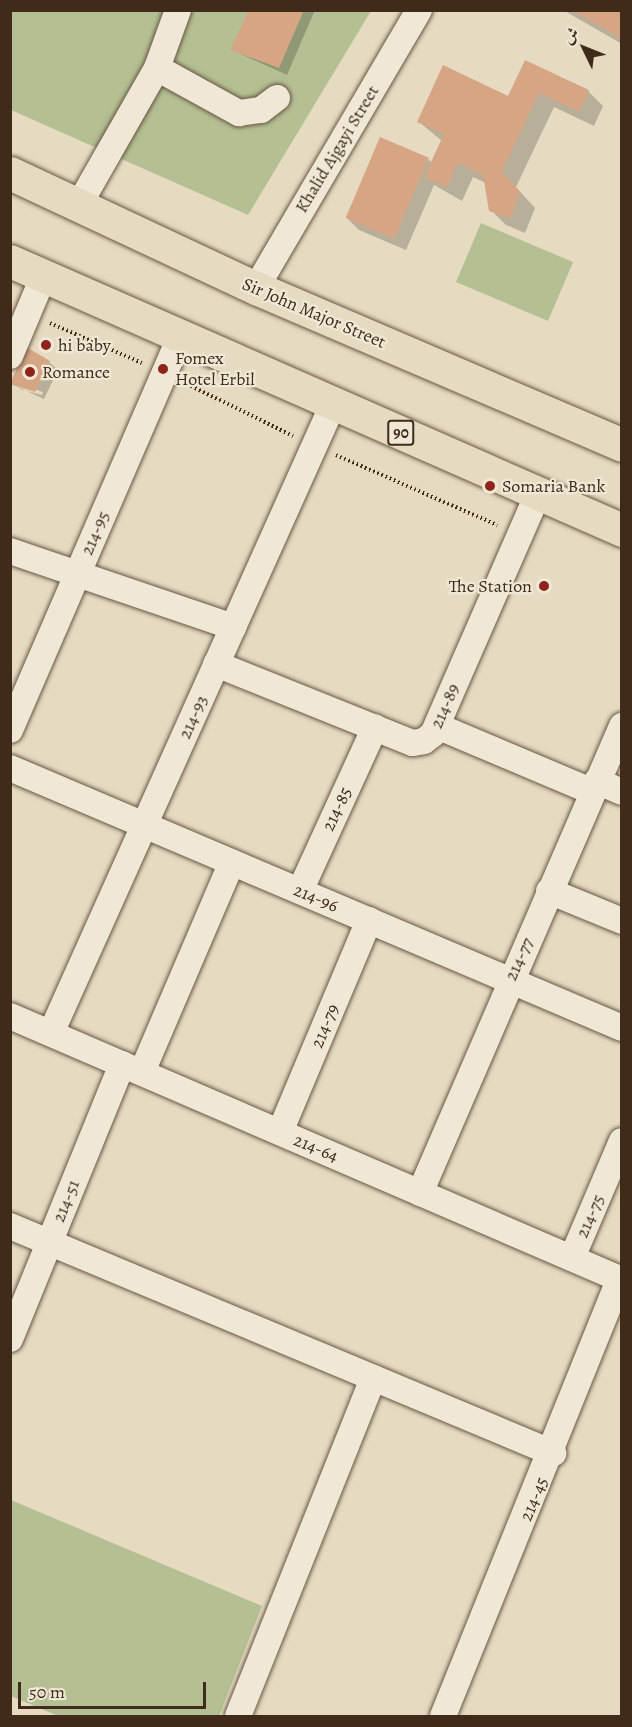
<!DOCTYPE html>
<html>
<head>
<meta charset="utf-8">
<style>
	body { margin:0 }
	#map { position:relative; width:632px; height:1727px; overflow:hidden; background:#e6dbc1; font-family:Alegreya,Amiri,serif }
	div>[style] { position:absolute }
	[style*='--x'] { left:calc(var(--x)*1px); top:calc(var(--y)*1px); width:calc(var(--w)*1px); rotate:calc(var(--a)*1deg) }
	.green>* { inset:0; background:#b4c093; transform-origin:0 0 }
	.shadow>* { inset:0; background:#0003 }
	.building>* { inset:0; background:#d6a584; transform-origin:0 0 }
	.path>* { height:4px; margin-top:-2px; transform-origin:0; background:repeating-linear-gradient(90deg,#402b1a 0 1.5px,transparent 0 4.5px) }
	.roads { filter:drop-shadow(0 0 2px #6a5744) drop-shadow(0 0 2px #6a5744) }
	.minor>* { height:26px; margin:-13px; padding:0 13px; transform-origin:13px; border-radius:13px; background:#efe8d7 }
	.highway>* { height:33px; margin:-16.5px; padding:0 16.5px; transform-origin:16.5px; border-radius:16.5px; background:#e6dbc1 }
	.dots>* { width:16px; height:16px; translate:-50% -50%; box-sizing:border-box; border:3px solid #efe8d7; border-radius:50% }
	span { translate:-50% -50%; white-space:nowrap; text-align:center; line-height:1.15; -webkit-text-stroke:4.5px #efe8d7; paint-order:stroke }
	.shield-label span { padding:2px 4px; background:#efe8d7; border:2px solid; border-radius:4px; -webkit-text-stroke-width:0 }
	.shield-label { font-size:16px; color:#402b1a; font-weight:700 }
	.street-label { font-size:18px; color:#402b1a }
	.poi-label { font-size:18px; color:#402b1a }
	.left { translate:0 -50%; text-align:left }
	.right { translate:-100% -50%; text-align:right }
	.frame { position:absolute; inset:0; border:12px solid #402b1a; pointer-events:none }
	.north { position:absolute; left:554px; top:18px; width:60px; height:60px; -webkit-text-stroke:4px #efe8d7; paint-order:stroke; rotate:313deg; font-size:16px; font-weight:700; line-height:24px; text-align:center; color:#402b1a }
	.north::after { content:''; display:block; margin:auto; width:21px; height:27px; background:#402b1a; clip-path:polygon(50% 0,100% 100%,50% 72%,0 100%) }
	.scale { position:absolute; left:18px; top:1682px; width:188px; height:27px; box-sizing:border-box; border:3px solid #402b1a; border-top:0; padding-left:8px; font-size:18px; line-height:21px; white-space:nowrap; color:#402b1a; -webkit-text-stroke:4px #efe8d7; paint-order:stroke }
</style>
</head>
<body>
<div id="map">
	<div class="green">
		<div style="clip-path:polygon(11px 11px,371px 11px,248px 215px,11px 110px)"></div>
		<div style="left:481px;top:223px;width:100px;height:64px;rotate:23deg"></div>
		<div style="clip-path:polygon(11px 1500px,262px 1606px,219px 1716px,58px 1716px,11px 1696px)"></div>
	</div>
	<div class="shadow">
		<div style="clip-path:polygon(261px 10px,315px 10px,287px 75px,232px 50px)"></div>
		<div style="clip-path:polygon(563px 10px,622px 10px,622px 44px)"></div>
		<div style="clip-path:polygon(526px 62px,588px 91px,603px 106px,594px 126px,554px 107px,516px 187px,535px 208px,525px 233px,506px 225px,491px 210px,486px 183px,473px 177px,462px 201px,434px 185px,406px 250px,359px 230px,347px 218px,428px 159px,432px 163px,442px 141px,418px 121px,508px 98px)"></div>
		<div style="clip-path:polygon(evenodd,49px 362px,58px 370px,44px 399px,12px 384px,49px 362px,20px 385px,43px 392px,42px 395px,20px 389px,20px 385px)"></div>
	</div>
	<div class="building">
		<div style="clip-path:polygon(249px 10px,304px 10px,279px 68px,230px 50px)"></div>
		<div style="clip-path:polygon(572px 10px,622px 10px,622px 39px)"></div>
		<div style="clip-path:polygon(525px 60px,589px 90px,579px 112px,539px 93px,502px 171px,520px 192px,510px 219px,489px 211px,483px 175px,458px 163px,447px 187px,424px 177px,444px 134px,417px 122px,443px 65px,508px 96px)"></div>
		<div style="left:380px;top:137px;width:53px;height:88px;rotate:23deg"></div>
		<div style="clip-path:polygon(26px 347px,50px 361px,35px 392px,10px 384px)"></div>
	</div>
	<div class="path">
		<div style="--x:50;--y:323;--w:100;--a:23.5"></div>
		<div style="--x:187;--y:384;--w:118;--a:26.1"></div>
		<div style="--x:336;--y:455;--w:176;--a:23.5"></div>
	</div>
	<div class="roads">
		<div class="minor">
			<div style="--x:157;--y:68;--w:94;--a:28.8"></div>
			<div style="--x:239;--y:113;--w:22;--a:-8"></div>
			<div style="--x:261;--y:110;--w:20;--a:-37"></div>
			<div style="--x:80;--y:203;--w:155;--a:-60.3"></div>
			<div style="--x:157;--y:68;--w:62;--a:-70.1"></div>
			<div style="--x:256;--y:288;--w:322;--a:-59.6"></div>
			<div style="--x:10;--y:356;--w:88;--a:-67.2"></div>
			<div style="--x:10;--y:551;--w:236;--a:18.8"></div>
			<div style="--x:216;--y:664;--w:212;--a:21.9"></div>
			<div style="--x:413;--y:743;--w:11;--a:-10"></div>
			<div style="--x:424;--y:741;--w:11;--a:-38"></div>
			<div style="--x:433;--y:734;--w:260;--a:-66.4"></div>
			<div style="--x:437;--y:726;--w:169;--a:22.9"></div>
			<div style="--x:10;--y:730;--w:430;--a:-66.6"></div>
			<div style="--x:10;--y:768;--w:665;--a:23.02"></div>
			<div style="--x:597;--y:781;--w:27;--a:24"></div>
			<div style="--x:300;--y:891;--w:180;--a:-65.4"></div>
			<div style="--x:549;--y:891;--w:79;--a:22.3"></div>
			<div style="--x:10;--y:1016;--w:667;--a:23.33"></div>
			<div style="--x:51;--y:1033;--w:692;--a:-65.84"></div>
			<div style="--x:142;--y:1072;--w:228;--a:-66.8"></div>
			<div style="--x:280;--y:1132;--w:230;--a:-67.2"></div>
			<div style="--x:420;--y:1193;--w:509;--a:-66.61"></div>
			<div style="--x:10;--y:1226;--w:589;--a:22.69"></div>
			<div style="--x:572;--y:1258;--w:127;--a:-66.9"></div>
			<div style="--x:10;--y:1339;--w:297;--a:-67.8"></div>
			<div style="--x:238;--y:1716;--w:364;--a:-68.2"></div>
			<div style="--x:443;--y:1716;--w:471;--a:-68"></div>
		</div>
		<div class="highway">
			<div style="--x:10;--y:173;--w:272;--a:25.1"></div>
			<div style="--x:256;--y:288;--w:398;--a:23.2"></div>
			<div style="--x:10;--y:261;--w:669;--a:23.73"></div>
		</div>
	</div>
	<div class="dots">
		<div style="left:46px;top:345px;background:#8f2418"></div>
		<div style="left:163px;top:369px;background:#8f2418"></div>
		<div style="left:30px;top:372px;background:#8f2418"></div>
		<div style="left:490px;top:486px;background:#8f2418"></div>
		<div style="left:544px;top:586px;background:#8f2418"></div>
	</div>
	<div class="shield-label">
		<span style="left:401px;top:433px">90</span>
	</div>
	<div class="street-label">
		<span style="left:337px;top:149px;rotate:-59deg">Khalid Ajgayi Street</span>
		<span style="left:314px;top:313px;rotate:23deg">Sir John Major Street</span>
		<span style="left:95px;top:533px;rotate:-67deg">214-95</span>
		<span style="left:445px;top:706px;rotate:-66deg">214-89</span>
		<span style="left:193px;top:717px;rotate:-66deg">214-93</span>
		<span style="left:337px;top:809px;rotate:-65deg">214-85</span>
		<span style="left:316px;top:898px;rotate:23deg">214-96</span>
		<span style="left:519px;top:959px;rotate:-66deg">214-77</span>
		<span style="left:325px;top:1026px;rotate:-67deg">214-79</span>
		<span style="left:316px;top:1148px;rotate:23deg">214-64</span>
		<span style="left:66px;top:1201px;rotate:-68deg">214-51</span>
		<span style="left:590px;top:1216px;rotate:-67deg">214-75</span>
		<span style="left:534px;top:1499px;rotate:-67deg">214-45</span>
	</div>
	<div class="poi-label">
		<span class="left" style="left:58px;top:345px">hi baby</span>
		<span class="left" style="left:175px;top:369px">Fomex<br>Hotel Erbil</span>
		<span class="left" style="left:42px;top:372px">Romance</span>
		<span class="left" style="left:502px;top:486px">Somaria Bank</span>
		<span class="right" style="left:532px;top:586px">The Station</span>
	</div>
	<div class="frame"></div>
	<div class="north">ش</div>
	<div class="scale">50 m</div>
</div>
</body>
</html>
